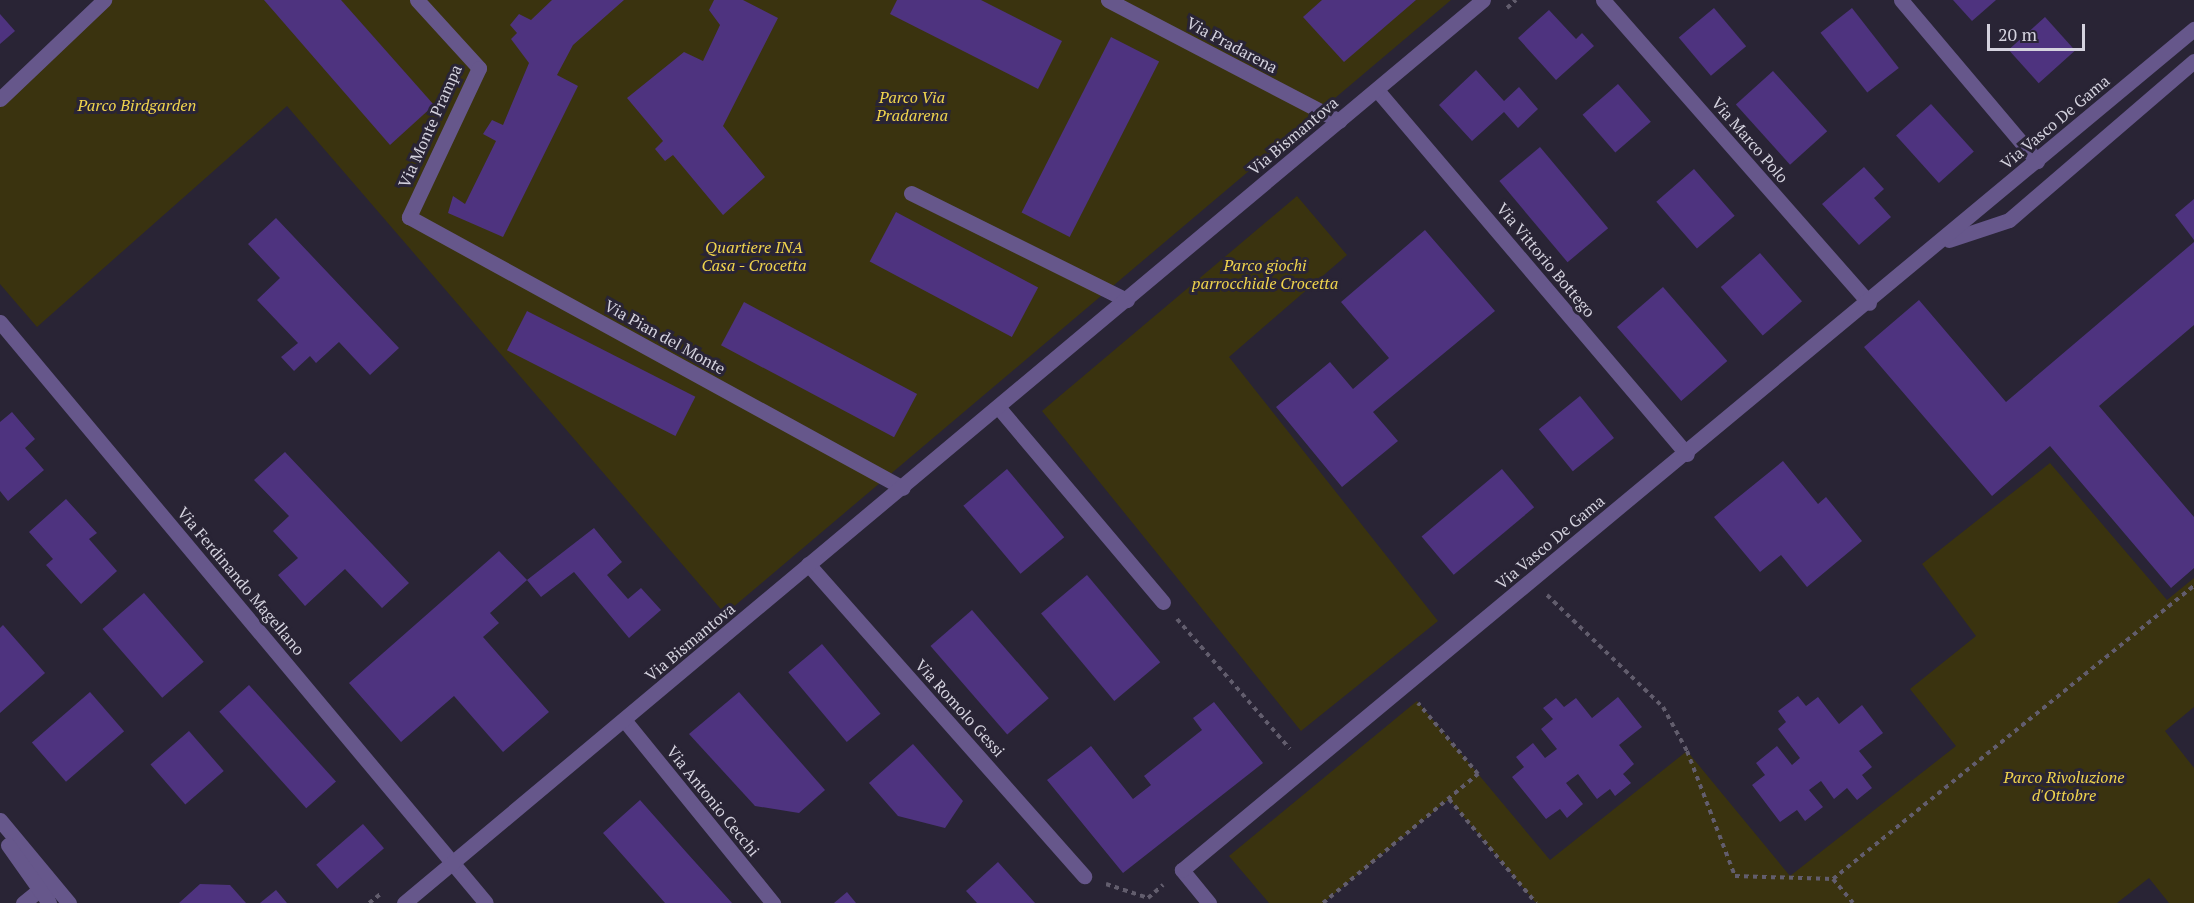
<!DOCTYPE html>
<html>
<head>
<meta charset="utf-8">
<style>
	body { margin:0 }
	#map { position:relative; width:2194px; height:903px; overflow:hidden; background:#292435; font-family:"PT Serif",serif }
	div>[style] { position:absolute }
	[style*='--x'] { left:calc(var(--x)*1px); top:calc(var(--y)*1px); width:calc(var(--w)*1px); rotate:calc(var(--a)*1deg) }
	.green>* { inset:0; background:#3a330f }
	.building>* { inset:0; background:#4e337f; transform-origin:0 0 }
	.path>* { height:4px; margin-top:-2px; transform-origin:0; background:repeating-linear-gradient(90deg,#625d6d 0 4.5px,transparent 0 9px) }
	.service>* { height:15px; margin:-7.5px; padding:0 7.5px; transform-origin:7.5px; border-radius:7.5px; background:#66578b }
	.minor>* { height:15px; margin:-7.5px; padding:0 7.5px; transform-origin:7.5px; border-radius:7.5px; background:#66578b }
	.tertiary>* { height:15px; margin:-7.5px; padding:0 7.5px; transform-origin:7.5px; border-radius:7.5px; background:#66578b }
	span { translate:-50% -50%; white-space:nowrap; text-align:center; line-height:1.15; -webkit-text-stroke:6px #292435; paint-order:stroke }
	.street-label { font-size:16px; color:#d4d2de }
	.park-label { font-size:16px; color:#f0d44d; font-style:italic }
	.scale { position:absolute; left:1987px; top:24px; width:98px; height:27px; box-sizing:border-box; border:3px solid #d4d2de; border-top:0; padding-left:8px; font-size:18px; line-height:21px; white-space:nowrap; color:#d4d2de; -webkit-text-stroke:4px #292435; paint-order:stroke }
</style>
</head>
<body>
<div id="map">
	<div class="green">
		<div style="clip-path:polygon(104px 0,1451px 0,725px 614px,287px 106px,37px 327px,0 284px,0 99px)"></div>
		<div style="clip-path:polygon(1297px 196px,1347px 255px,1229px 357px,1438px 621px,1301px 731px,1042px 411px)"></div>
		<div style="clip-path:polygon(2050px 463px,2167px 600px,2194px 578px,2194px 707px,2165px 731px,2194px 768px,2194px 903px,2169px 903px,2149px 878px,2117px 903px,1536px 903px,1449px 799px,1323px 903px,1269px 903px,1229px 856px,1417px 701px,1550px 860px,1687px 751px,1790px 876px,1956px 746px,1910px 689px,1976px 636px,1922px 564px)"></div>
	</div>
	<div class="building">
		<div style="clip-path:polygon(264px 0,341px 0,434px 105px,390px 145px)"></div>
		<div style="clip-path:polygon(552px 0,624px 0,573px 45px,557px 75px,578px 86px,503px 237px,448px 213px,453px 196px,465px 204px,496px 141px,483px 134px,492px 120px,503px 125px,529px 63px,511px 39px,517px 33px,510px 25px,519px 14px,531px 20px)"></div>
		<div style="clip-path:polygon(714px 0,743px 0,778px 18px,723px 126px,765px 177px,723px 215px,673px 155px,665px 161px,655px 149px,663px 141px,627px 98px,684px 52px,703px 61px,720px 25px,709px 10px)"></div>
		<div style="clip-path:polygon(897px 0,981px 0,1062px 41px,1038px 89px,890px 14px)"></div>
		<div style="clip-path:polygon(1322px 0,1416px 0,1344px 62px,1303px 17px)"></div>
		<div style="clip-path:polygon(1953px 0,1996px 0,1972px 21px)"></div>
		<div style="left:1714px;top:8px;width:50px;height:46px;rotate:50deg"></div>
		<div style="left:1852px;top:8px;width:76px;height:40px;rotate:52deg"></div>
		<div style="clip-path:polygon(1549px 10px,1576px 39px,1582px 33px,1594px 46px,1556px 80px,1518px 38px)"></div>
		<div style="clip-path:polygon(0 14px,15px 31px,0 44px)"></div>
		<div style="left:2045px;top:17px;width:45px;height:49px;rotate:48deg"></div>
		<div style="left:1111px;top:37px;width:54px;height:197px;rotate:27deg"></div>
		<div style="clip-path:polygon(1476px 70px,1504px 101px,1519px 87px,1538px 109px,1518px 128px,1504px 112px,1472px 141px,1439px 105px)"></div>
		<div style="left:1773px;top:71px;width:81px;height:50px;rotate:48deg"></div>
		<div style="left:1618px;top:84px;width:50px;height:47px;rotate:49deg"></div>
		<div style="left:1931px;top:104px;width:64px;height:47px;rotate:48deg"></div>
		<div style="left:1540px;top:147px;width:106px;height:53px;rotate:50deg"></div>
		<div style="clip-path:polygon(1864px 167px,1884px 189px,1874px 198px,1891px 217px,1859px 245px,1822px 204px)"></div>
		<div style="left:1694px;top:169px;width:62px;height:50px;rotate:49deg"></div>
		<div style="clip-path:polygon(2194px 199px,2194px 240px,2175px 215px)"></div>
		<div style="left:896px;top:212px;width:161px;height:56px;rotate:28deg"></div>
		<div style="clip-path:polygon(276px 218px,399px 348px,370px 375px,339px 342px,316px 363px,310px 356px,294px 371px,281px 357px,298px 343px,257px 300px,280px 278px,248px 244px)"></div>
		<div style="clip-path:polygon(1425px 230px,1495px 311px,1373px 412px,1398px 441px,1342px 487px,1276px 407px,1330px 362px,1353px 389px,1389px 358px,1341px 302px)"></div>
		<div style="clip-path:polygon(2194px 242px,2194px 325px,2099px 406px,2194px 517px,2194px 568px,2171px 588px,2050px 446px,1992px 496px,1864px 347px,1919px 300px,2006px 402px)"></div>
		<div style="left:1760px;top:253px;width:64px;height:52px;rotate:49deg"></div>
		<div style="left:1663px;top:287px;width:98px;height:61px;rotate:49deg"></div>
		<div style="left:744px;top:302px;width:196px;height:49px;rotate:28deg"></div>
		<div style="left:527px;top:311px;width:189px;height:44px;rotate:27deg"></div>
		<div style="left:1580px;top:396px;width:54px;height:53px;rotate:51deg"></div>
		<div style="clip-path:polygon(12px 412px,35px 439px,25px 448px,44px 470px,8px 501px,0 491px,0 422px)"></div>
		<div style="clip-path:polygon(285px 452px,409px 583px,382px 608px,345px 569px,305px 606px,278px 575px,298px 558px,273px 531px,289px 516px,254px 480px)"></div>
		<div style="clip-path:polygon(1783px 461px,1818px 504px,1826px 497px,1862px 541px,1807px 587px,1781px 555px,1760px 572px,1714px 517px)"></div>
		<div style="left:1007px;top:469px;width:89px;height:57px;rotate:50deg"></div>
		<div style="left:1502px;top:469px;width:50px;height:105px;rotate:50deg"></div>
		<div style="clip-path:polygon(66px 499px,97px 533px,89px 539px,117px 571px,81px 604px,46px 565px,53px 559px,29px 532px)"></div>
		<div style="clip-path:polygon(594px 528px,622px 562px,607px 575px,628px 599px,641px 588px,661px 610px,629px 638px,574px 572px,541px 597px,527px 580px,490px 613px,499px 623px,483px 637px,549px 712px,503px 752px,454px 696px,401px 742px,349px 683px,499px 551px,527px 580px)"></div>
		<div style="left:1087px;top:575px;width:114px;height:60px;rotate:50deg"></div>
		<div style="left:144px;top:593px;width:91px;height:55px;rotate:49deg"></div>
		<div style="left:972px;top:610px;width:117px;height:55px;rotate:49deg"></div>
		<div style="clip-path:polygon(3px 625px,45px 673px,0 713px,0 628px)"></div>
		<div style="left:822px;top:644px;width:91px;height:44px;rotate:50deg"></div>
		<div style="left:249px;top:685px;width:130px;height:40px;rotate:48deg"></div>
		<div style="left:90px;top:692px;width:52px;height:77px;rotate:49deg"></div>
		<div style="clip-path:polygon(739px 692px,825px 790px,799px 813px,755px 806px,689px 734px)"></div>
		<div style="clip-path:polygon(1798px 696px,1806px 706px,1818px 697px,1839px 724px,1862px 705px,1883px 733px,1859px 751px,1872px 767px,1862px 775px,1872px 788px,1857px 800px,1847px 788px,1834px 799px,1821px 781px,1809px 790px,1823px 807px,1805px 821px,1797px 810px,1780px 822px,1752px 785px,1765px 775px,1756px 763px,1777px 746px,1792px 765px,1800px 758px,1778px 729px,1786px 722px,1778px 711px)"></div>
		<div style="clip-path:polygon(1618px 697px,1642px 727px,1619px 745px,1634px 764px,1623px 774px,1631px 783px,1615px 796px,1610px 789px,1597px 799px,1578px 774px,1566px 783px,1583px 804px,1567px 818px,1560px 809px,1546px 819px,1512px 777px,1524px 767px,1516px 757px,1533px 743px,1545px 758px,1557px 749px,1541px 729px,1553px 719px,1543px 708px,1556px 698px,1564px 707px,1576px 698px,1592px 718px)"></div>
		<div style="clip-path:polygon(1214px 702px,1263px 763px,1123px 873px,1047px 780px,1091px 746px,1133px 799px,1151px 785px,1144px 776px,1202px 730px,1193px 718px)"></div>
		<div style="left:189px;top:731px;width:53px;height:51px;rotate:49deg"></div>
		<div style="clip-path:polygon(913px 744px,963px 801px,945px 828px,898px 816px,869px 783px)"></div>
		<div style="clip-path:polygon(640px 800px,687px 853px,732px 903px,665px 903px,603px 833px)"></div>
		<div style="left:363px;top:824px;width:32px;height:62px;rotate:49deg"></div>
		<div style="clip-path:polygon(998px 862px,1035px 903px,977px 903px,966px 891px)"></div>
		<div style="clip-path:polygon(200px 884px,230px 885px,246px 903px,179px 903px)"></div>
		<div style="clip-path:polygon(276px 890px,287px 903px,260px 903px)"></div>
		<div style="clip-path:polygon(847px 892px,856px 903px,834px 903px)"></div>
	</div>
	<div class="path">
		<div style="--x:1507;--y:8;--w:12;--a:-42"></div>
		<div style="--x:1547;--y:595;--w:161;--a:44"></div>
		<div style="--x:1663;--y:707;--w:50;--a:61.4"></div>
		<div style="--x:1687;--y:751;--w:134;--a:69"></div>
		<div style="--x:1735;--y:876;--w:98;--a:1.8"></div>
		<div style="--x:1833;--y:879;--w:465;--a:-39.1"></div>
		<div style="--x:1177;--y:619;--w:172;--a:49"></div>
		<div style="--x:1449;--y:799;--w:136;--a:50.1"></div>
		<div style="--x:1833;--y:879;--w:31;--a:50"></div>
		<div style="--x:1106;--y:884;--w:44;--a:18.4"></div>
		<div style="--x:1148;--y:898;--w:20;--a:-41"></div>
		<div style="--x:369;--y:903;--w:16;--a:-38"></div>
		<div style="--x:1323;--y:903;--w:202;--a:-39.8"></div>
		<div style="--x:1478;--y:774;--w:93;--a:-130.2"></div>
	</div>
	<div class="service">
		<div style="--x:417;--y:0;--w:92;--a:47.6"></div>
		<div style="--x:479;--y:68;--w:165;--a:115.2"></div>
		<div style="--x:409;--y:217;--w:563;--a:28.75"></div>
		<div style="--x:1108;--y:0;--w:261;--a:27.6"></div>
	</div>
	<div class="minor">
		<div style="--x:1603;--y:0;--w:403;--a:48.7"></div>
		<div style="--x:1901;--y:0;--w:211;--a:49.8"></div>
		<div style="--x:1377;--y:90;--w:478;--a:49.6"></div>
		<div style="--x:0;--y:99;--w:144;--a:-43.6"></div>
		<div style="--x:911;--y:193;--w:241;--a:26.4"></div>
		<div style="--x:1949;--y:240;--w:63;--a:-18.4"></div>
		<div style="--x:2009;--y:220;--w:244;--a:-40.7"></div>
		<div style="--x:0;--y:322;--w:757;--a:50.09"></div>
		<div style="--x:999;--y:408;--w:254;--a:49.8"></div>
		<div style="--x:808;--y:564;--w:417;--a:48.5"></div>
		<div style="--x:625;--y:721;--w:235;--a:50.9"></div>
		<div style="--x:23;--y:903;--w:21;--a:-39"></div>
		<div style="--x:39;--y:890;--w:12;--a:5"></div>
		<div style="--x:404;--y:903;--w:1407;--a:-39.93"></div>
		<div style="--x:1209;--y:903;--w:43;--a:-129.3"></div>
		<div style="--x:1182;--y:870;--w:1316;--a:-39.73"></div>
	</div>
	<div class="tertiary">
		<div style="--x:0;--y:820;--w:108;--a:50.3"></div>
		<div style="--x:8;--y:845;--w:71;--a:54.7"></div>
	</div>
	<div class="street-label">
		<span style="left:1232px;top:45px;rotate:28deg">Via Pradarena</span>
		<span style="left:2055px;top:122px;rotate:-40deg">Via Vasco De Gama</span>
		<span style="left:430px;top:126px;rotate:-66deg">Via Monte Prampa</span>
		<span style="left:1293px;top:136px;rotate:-40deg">Via Bismantova</span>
		<span style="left:1750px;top:140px;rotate:49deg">Via Marco Polo</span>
		<span style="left:1546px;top:260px;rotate:50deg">Via Vittorio Bottego</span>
		<span style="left:665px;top:337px;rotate:29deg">Via Pian del Monte</span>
		<span style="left:1550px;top:542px;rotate:-40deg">Via Vasco De Gama</span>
		<span style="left:241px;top:581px;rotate:50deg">Via Ferdinando Magellano</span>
		<span style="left:690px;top:642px;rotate:-40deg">Via Bismantova</span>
		<span style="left:960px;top:708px;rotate:48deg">Via Romolo Gessi</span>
		<span style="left:713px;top:801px;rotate:51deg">Via Antonio Cecchi</span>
	</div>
	<div class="park-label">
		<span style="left:912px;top:106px">Parco Via<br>Pradarena</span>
		<span style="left:137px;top:105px">Parco Birdgarden</span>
		<span style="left:754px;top:256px">Quartiere INA<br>Casa - Crocetta</span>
		<span style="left:1265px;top:274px">Parco giochi<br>parrocchiale Crocetta</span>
		<span style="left:2064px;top:786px">Parco Rivoluzione<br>d'Ottobre</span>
	</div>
	<div class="scale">20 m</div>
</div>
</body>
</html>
